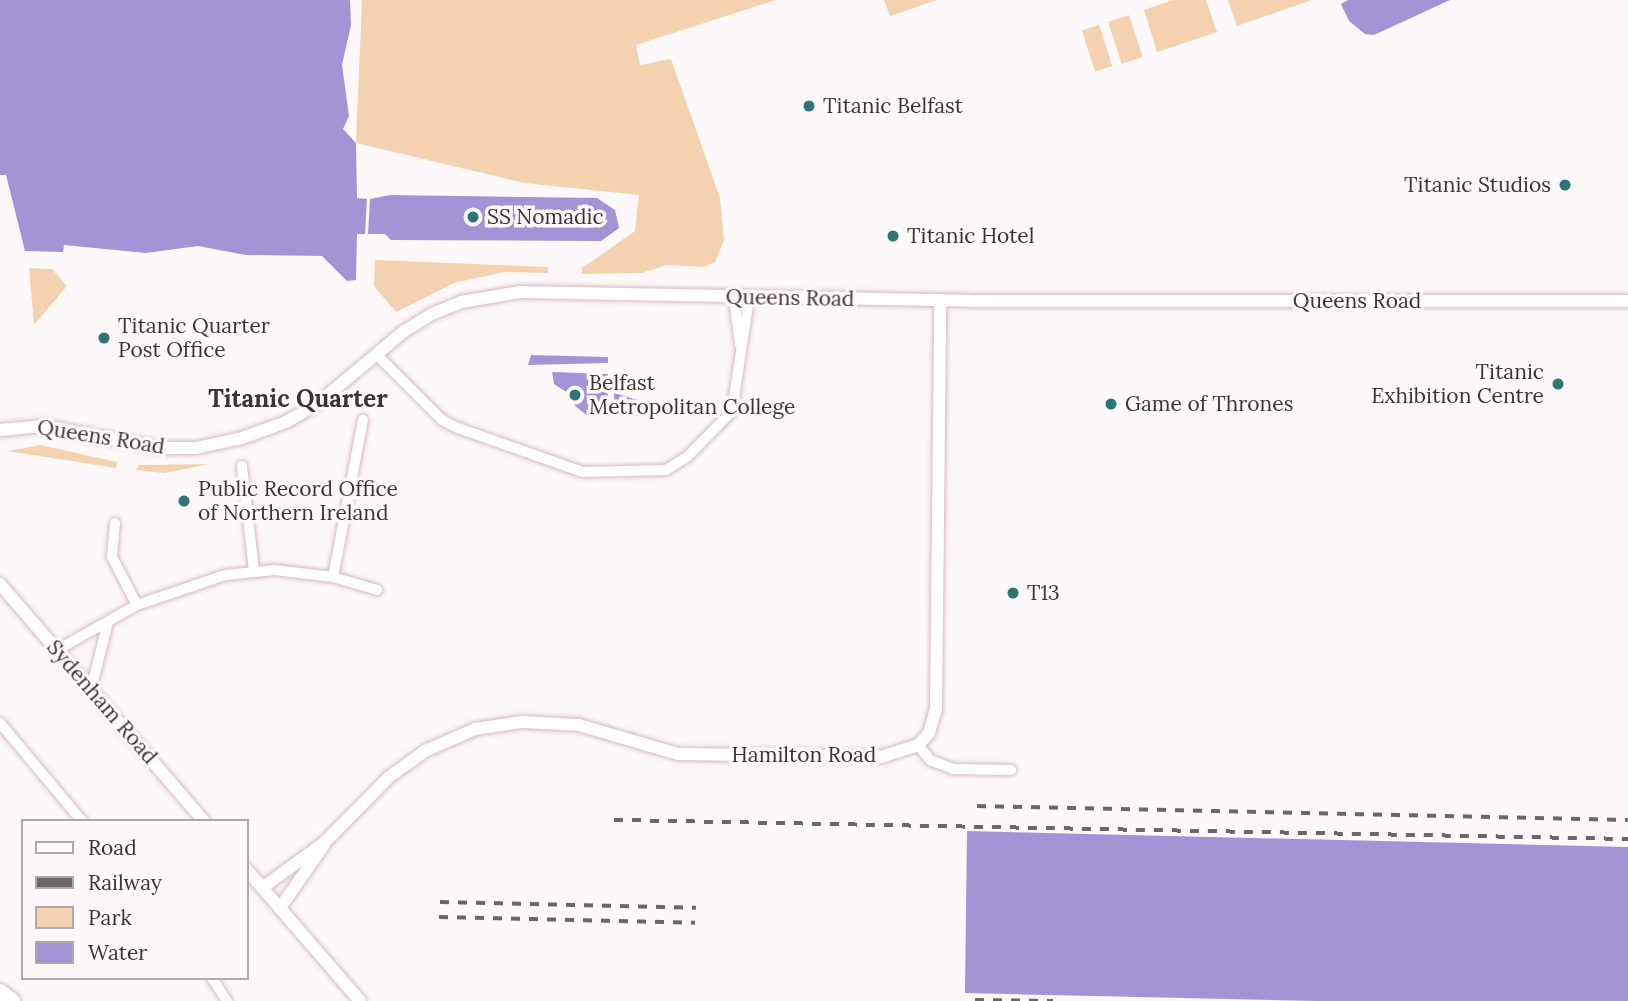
<!DOCTYPE html>
<html>
<head>
<meta charset="utf-8">
<style>
	body { margin:0 }
	#map { position:relative; width:1628px; height:1001px; overflow:hidden; background:#fdf8f9; font-family:Lora,serif }
	div>[style] { position:absolute }
	[style*='--x'] { left:calc(var(--x)*1px); top:calc(var(--y)*1px); width:calc(var(--w)*1px); rotate:calc(var(--a)*1deg) }
	.green>* { inset:0; background:#f5d2af; transform-origin:0 0 }
	.water>* { inset:0; background:#a395d5 }
	.roads { filter:drop-shadow(0 0 2px #d4bcc2) drop-shadow(0 0 2px #d4bcc2) }
	.minor>* { height:10px; margin:-5px; padding:0 5px; transform-origin:5px; border-radius:5px; background:#fff }
	.tertiary>* { height:12px; margin:-6px; padding:0 6px; transform-origin:6px; border-radius:6px; background:#fff }
	.trunk>* { height:16px; margin:-8px; padding:0 8px; transform-origin:8px; border-radius:8px; background:#fff }
	.rail>* { height:3.5px; margin-top:-1.75px; transform-origin:0; background:repeating-linear-gradient(90deg,#6d6567 0 9px,transparent 0 18px) }
	.dots>* { width:19px; height:19px; translate:-50% -50%; box-sizing:border-box; border:4px solid #fdf8f9; border-radius:50% }
	span { translate:-50% -50%; white-space:nowrap; text-align:center; line-height:1.15; -webkit-text-stroke:7px #fdf8f9; paint-order:stroke }
	.poi-label { font-size:21px; color:#3c3335 }
	.left { translate:0 -50%; text-align:left }
	.right { translate:-100% -50%; text-align:right }
	.street-label { font-size:21px; color:#3c3335 }
	.quarter-label { font-size:24px; color:#3c3335; font-weight:700 }
	.legend { position:absolute; left:21px; top:819px; width:228px; height:161px; box-sizing:border-box; background:#fdf8f9; border:2px solid #b0a9ab; margin:0; padding:9px 12px; list-style:none; font-size:21px; color:#3c3335 }
	.legend li { display:flex; align-items:center; gap:14px; height:35px }
	.legend b { width:35px; border:2px solid #b0a9ab }
</style>
</head>
<body>
<div id="map">
	<div class="green">
		<div style="clip-path:polygon(362px 0,776px 0,636px 45px,640px 65px,671px 59px,720px 198px,724px 240px,715px 262px,703px 267px,666px 265px,642px 273px,582px 274px,582px 268px,635px 231px,639px 195px,525px 183px,356px 143px)"></div>
		<div style="clip-path:polygon(884px 0,937px 0,890px 16px)"></div>
		<div style="clip-path:polygon(1173px 0,1206px 0,1217px 32px,1157px 52px,1144px 10px)"></div>
		<div style="clip-path:polygon(1228px 0,1309px 0,1309px 1px,1237px 26px)"></div>
		<div style="left:1129px;top:15px;width:44px;height:22px;rotate:72deg"></div>
		<div style="left:1099px;top:25px;width:43px;height:18px;rotate:72deg"></div>
		<div style="clip-path:polygon(375px 260px,548px 267px,548px 273px,504px 272px,454px 283px,396px 312px,374px 286px)"></div>
		<div style="clip-path:polygon(29px 268px,52px 269px,67px 286px,34px 325px)"></div>
		<div style="clip-path:polygon(40px 445px,117px 462px,116px 468px,8px 451px)"></div>
		<div style="clip-path:polygon(210px 464px,164px 473px,136px 470px,139px 465px)"></div>
	</div>
	<div class="water">
		<div style="clip-path:polygon(0 0,350px 0,351px 25px,342px 65px,349px 116px,343px 129px,356px 143px,357px 198px,367px 199px,365px 234px,357px 234px,356px 280px,347px 281px,322px 256px,246px 255px,198px 246px,146px 253px,64px 245px,63px 252px,25px 251px,6px 175px,0 175px)"></div>
		<div style="clip-path:polygon(1348px 0,1450px 0,1374px 35px,1365px 34px,1349px 21px,1341px 4px)"></div>
		<div style="clip-path:polygon(390px 195px,597px 198px,615px 210px,619px 228px,601px 241px,391px 240px,385px 234px,368px 234px,370px 199px)"></div>
		<div style="clip-path:polygon(531px 355px,608px 357px,608px 363px,528px 365px)"></div>
		<div style="clip-path:polygon(552px 372px,608px 374px,607px 385px,595px 387px,607px 391px,612px 416px,589px 417px,574px 405px,577px 399px,554px 384px)"></div>
		<div style="clip-path:polygon(614px 393px,638px 400px,646px 416px,615px 416px)"></div>
		<div style="clip-path:polygon(967px 831px,1628px 847px,1628px 1001px,1317px 1001px,965px 993px)"></div>
	</div>
	<div class="roads">
		<div class="minor">
			<div style="--x:734;--y:298;--w:47;--a:82.7"></div>
			<div style="--x:376;--y:354;--w:93;--a:45"></div>
			<div style="--x:442;--y:420;--w:18;--a:27"></div>
			<div style="--x:458;--y:428;--w:133;--a:19.4"></div>
			<div style="--x:583;--y:472;--w:83;--a:-1.4"></div>
			<div style="--x:666;--y:470;--w:25;--a:-32"></div>
			<div style="--x:687;--y:457;--w:64;--a:-45.6"></div>
			<div style="--x:732;--y:411;--w:114;--a:-81.4"></div>
			<div style="--x:242;--y:466;--w:106;--a:83.5"></div>
			<div style="--x:115;--y:523;--w:34;--a:95"></div>
			<div style="--x:112;--y:557;--w:54;--a:62.5"></div>
			<div style="--x:333;--y:577;--w:160;--a:-79.2"></div>
			<div style="--x:57;--y:650;--w:92;--a:-29.4"></div>
			<div style="--x:137;--y:605;--w:93;--a:-18.8"></div>
			<div style="--x:225;--y:575;--w:50;--a:-5.7"></div>
			<div style="--x:275;--y:570;--w:58;--a:6.9"></div>
			<div style="--x:333;--y:577;--w:46;--a:16.5"></div>
			<div style="--x:91;--y:690;--w:70;--a:-76"></div>
			<div style="--x:0;--y:723;--w:128;--a:50.1"></div>
			<div style="--x:918;--y:745;--w:19;--a:51"></div>
			<div style="--x:930;--y:760;--w:25;--a:21"></div>
			<div style="--x:953;--y:769;--w:58;--a:1"></div>
			<div style="--x:212;--y:978;--w:27;--a:57"></div>
		</div>
		<div class="tertiary">
			<div style="--x:0;--y:430;--w:43;--a:-5.3"></div>
			<div style="--x:43;--y:426;--w:120;--a:10.6"></div>
			<div style="--x:161;--y:448;--w:35;--a:0"></div>
			<div style="--x:196;--y:448;--w:47;--a:-12.3"></div>
			<div style="--x:242;--y:438;--w:47;--a:-20"></div>
			<div style="--x:286;--y:422;--w:36;--a:-30"></div>
			<div style="--x:317;--y:404;--w:112;--a:-39.9"></div>
			<div style="--x:403;--y:332;--w:34;--a:-32"></div>
			<div style="--x:432;--y:314;--w:31;--a:-22"></div>
			<div style="--x:461;--y:302;--w:60;--a:-9.6"></div>
			<div style="--x:520;--y:292;--w:452;--a:1.1"></div>
			<div style="--x:972;--y:301;--w:656;--a:0"></div>
			<div style="--x:0;--y:584;--w:313;--a:49.3"></div>
			<div style="--x:247;--y:870;--w:173;--a:49.2"></div>
			<div style="--x:262;--y:888;--w:78;--a:-36.1"></div>
			<div style="--x:325;--y:842;--w:91;--a:-45.4"></div>
			<div style="--x:389;--y:777;--w:44;--a:-35.8"></div>
			<div style="--x:425;--y:751;--w:55;--a:-23.7"></div>
			<div style="--x:475;--y:729;--w:48;--a:-8.5"></div>
			<div style="--x:522;--y:722;--w:57;--a:3"></div>
			<div style="--x:579;--y:725;--w:103;--a:16.3"></div>
			<div style="--x:678;--y:754;--w:203;--a:0.8"></div>
			<div style="--x:881;--y:757;--w:39;--a:-18"></div>
			<div style="--x:918;--y:745;--w:16;--a:-47"></div>
			<div style="--x:929;--y:733;--w:25;--a:-74"></div>
			<div style="--x:936;--y:709;--w:409;--a:-89.4"></div>
			<div style="--x:280;--y:908;--w:77;--a:-55.1"></div>
		</div>
		<div class="trunk">
			<div style="--x:0;--y:992;--w:15;--a:37"></div>
		</div>
	</div>
	<div class="rail">
		<div style="--x:977;--y:806;--w:651;--a:1.23"></div>
		<div style="--x:614;--y:820;--w:1014;--a:1.07"></div>
		<div style="--x:440;--y:902;--w:256;--a:1.3"></div>
		<div style="--x:439;--y:917;--w:256;--a:1.3"></div>
		<div style="--x:975;--y:1000;--w:78;--a:0.7"></div>
	</div>
	<div class="dots">
		<div style="left:809px;top:106px;background:#2c7676"></div>
		<div style="left:1565px;top:185px;background:#2c7676"></div>
		<div style="left:473px;top:217px;background:#2c7676"></div>
		<div style="left:893px;top:236px;background:#2c7676"></div>
		<div style="left:104px;top:338px;background:#2c7676"></div>
		<div style="left:1558px;top:384px;background:#2c7676"></div>
		<div style="left:575px;top:395px;background:#2c7676"></div>
		<div style="left:1111px;top:404px;background:#2c7676"></div>
		<div style="left:184px;top:501px;background:#2c7676"></div>
		<div style="left:1013px;top:593px;background:#2c7676"></div>
	</div>
	<div class="poi-label">
		<span class="left" style="left:823px;top:106px">Titanic Belfast</span>
		<span class="right" style="left:1551px;top:185px">Titanic Studios</span>
		<span class="left" style="left:487px;top:217px">SS Nomadic</span>
		<span class="left" style="left:907px;top:236px">Titanic Hotel</span>
		<span class="left" style="left:118px;top:338px">Titanic Quarter<br>Post Office</span>
		<span class="right" style="left:1544px;top:384px">Titanic<br>Exhibition Centre</span>
		<span class="left" style="left:589px;top:395px">Belfast<br>Metropolitan College</span>
		<span class="left" style="left:1125px;top:404px">Game of Thrones</span>
		<span class="left" style="left:198px;top:501px">Public Record Office<br>of Northern Ireland</span>
		<span class="left" style="left:1027px;top:593px">T13</span>
	</div>
	<div class="street-label">
		<span style="left:790px;top:298px;rotate:1deg">Queens Road</span>
		<span style="left:1357px;top:301px">Queens Road</span>
		<span style="left:101px;top:437px;rotate:9deg">Queens Road</span>
		<span style="left:102px;top:702px;rotate:49deg">Sydenham Road</span>
		<span style="left:804px;top:755px">Hamilton Road</span>
	</div>
	<div class="quarter-label">
		<span style="left:298px;top:399px">Titanic Quarter</span>
	</div>
	<ul class="legend">
	<li><b style="height:9px;background:#fff"></b>Road</li>
	<li><b style="height:9px;background:#6d6567"></b>Railway</li>
	<li><b style="height:19px;background:#f5d2af"></b>Park</li>
	<li><b style="height:19px;background:#a395d5"></b>Water</li>
	</ul>
</div>
</body>
</html>
